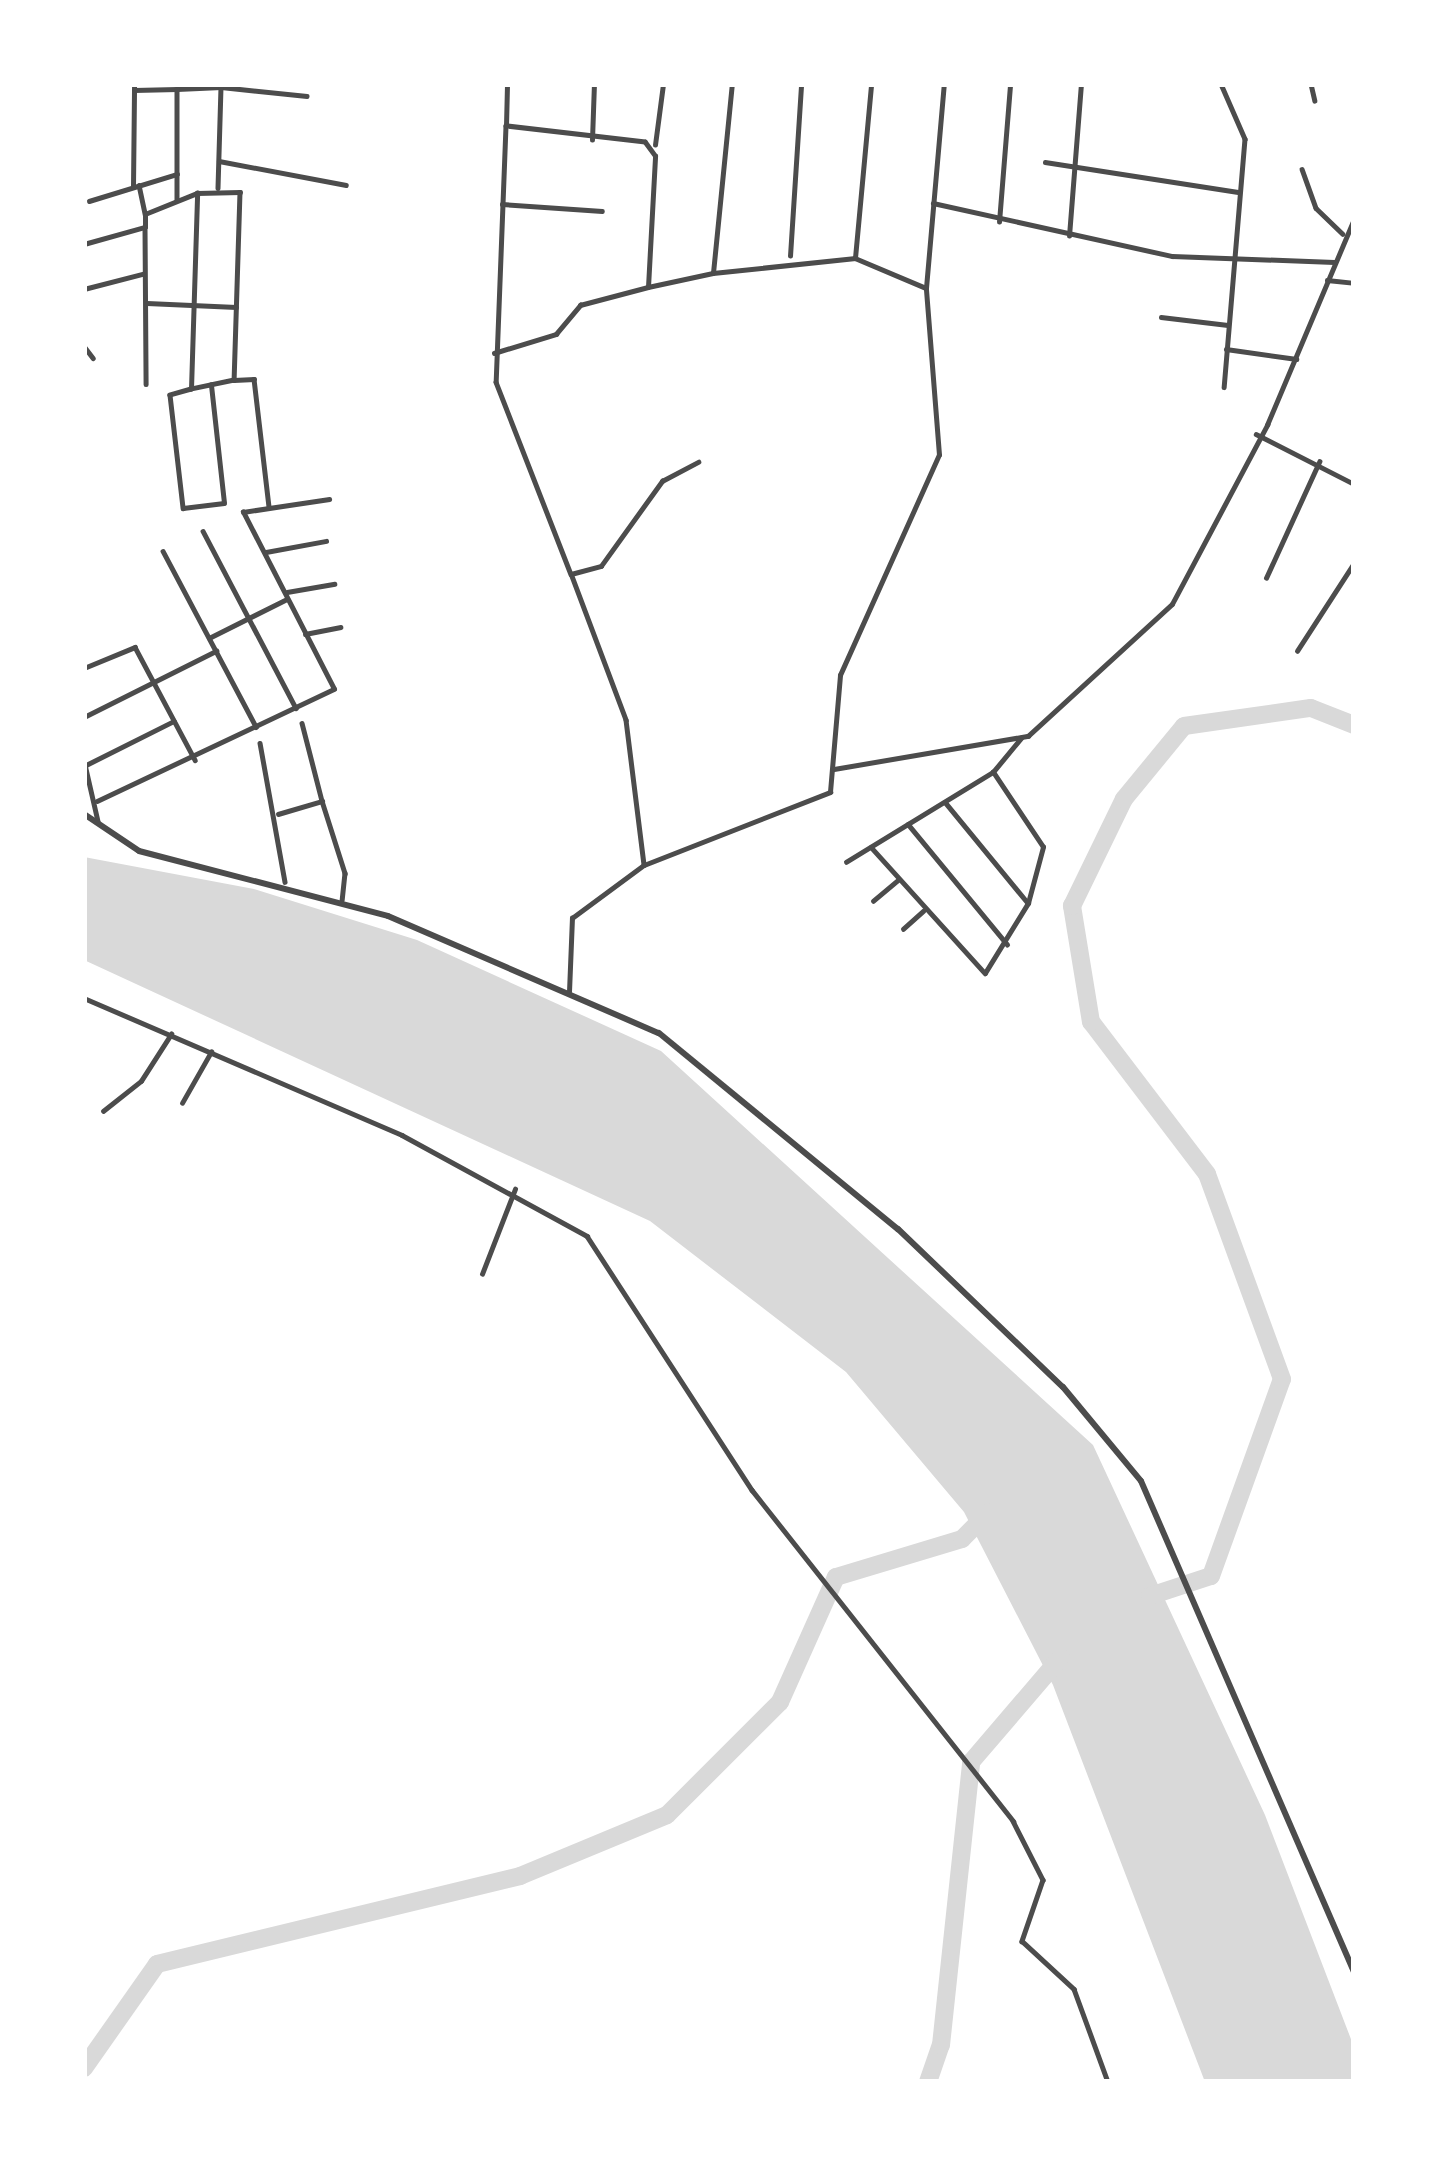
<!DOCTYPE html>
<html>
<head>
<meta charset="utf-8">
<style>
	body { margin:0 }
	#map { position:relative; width:1438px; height:2166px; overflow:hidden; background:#fff; font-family:Merriweather,serif }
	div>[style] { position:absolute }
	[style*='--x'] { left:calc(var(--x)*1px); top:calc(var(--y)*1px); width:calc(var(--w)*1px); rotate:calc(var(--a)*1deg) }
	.water>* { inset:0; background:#d9d9d9 }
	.river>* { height:18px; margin:-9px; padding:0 9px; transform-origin:9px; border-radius:9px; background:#d9d9d9 }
	.minor>* { height:4.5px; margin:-2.25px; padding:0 2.25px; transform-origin:2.25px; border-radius:2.25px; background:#4c4c4c }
	.tertiary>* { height:6px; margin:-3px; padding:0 3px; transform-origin:3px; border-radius:3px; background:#4c4c4c }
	span { translate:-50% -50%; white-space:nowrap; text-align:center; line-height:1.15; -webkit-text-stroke:9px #fff; paint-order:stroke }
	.frame { position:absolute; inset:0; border:87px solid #fff; pointer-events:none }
</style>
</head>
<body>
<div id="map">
	<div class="water">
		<div style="clip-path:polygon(84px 857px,254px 889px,417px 940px,661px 1051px,1093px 1445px,1265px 1815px,1354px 2047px,1354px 2082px,1205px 2082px,1053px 1685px,964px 1512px,846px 1372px,650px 1221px,84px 960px)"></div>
	</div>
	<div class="river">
		<div style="--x:1150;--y:1596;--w:64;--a:-18.2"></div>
		<div style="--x:1211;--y:1576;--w:209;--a:-70.2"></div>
		<div style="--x:1282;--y:1379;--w:218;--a:-110.1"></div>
		<div style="--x:1207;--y:1174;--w:191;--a:-127.3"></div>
		<div style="--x:1091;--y:1022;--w:118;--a:-99.3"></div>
		<div style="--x:1072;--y:906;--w:119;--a:-64.1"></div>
		<div style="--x:1124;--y:799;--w:94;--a:-50.6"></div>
		<div style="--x:1184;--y:726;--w:128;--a:-8.1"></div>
		<div style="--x:1311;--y:708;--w:46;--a:21.6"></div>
		<div style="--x:84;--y:2068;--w:127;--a:-54.9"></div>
		<div style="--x:157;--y:1964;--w:374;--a:-13.6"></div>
		<div style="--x:520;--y:1876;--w:159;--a:-22.5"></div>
		<div style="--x:667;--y:1815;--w:160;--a:-45"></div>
		<div style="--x:780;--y:1702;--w:137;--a:-65.9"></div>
		<div style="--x:836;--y:1577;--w:132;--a:-16.8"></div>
		<div style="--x:962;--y:1539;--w:38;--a:-45"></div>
		<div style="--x:928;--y:2082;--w:39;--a:-71"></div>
		<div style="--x:941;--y:2045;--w:285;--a:-83.9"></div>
		<div style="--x:971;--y:1762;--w:138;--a:-49.4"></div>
	</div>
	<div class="minor">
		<div style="--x:1221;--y:84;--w:60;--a:66.4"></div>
		<div style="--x:1245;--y:139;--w:249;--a:94.8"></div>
		<div style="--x:1311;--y:84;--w:17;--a:77"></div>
		<div style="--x:221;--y:87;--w:86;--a:6"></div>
		<div style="--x:177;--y:89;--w:44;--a:-2.6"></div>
		<div style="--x:221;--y:87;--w:101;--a:91.7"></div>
		<div style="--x:134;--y:90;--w:43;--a:-1.3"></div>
		<div style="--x:177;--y:89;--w:111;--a:90"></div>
		<div style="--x:506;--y:126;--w:256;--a:92.2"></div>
		<div style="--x:496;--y:382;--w:206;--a:68.7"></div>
		<div style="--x:571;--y:574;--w:31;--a:-15"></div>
		<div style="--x:601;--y:566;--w:105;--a:-54.3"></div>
		<div style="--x:662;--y:481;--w:41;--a:-27.8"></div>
		<div style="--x:592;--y:140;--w:56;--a:-88"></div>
		<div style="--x:655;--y:145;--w:62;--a:-82.5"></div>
		<div style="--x:219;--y:161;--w:129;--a:10.7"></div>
		<div style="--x:1045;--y:162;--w:195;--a:8.8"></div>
		<div style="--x:1302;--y:169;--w:41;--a:70.3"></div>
		<div style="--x:1316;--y:208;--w:37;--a:44"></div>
		<div style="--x:139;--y:185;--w:30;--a:78"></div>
		<div style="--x:133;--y:187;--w:103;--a:-89.4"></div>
		<div style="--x:89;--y:201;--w:92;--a:-17.1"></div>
		<div style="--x:933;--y:203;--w:245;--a:12.5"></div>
		<div style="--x:1172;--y:256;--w:162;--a:2.1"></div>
		<div style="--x:502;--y:204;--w:100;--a:4"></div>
		<div style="--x:999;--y:222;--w:138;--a:-85.4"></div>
		<div style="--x:145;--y:227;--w:157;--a:89.6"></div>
		<div style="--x:1069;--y:236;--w:152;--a:-85.5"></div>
		<div style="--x:84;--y:244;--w:63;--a:-15.6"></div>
		<div style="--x:145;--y:227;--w:13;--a:-90"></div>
		<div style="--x:145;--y:214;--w:56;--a:-22"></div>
		<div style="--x:197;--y:193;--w:43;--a:-1.3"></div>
		<div style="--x:240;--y:192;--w:188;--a:91.8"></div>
		<div style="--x:234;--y:380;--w:44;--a:168.2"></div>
		<div style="--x:191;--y:389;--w:22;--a:164"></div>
		<div style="--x:170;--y:395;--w:114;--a:83.4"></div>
		<div style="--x:183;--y:508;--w:41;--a:-7"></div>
		<div style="--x:224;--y:503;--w:119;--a:-96.3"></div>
		<div style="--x:790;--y:256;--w:172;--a:-86.3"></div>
		<div style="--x:855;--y:258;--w:77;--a:22.9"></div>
		<div style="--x:713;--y:273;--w:143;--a:-6"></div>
		<div style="--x:855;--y:258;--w:175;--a:-84.7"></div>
		<div style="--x:1327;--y:280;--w:27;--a:6"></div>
		<div style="--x:648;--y:287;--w:66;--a:-12.2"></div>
		<div style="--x:713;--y:273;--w:190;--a:-84.3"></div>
		<div style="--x:84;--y:289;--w:60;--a:-14.5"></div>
		<div style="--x:147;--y:303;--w:89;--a:2.6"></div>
		<div style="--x:1161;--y:317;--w:67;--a:6.8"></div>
		<div style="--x:84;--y:346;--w:15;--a:53"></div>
		<div style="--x:1226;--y:349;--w:71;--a:8.1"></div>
		<div style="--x:494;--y:353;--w:65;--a:-17"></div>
		<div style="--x:556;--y:334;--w:38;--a:-50"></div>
		<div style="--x:580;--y:305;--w:70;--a:-14.8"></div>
		<div style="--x:648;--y:287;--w:131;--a:-86.9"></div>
		<div style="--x:655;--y:156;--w:17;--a:-126"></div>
		<div style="--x:645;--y:142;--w:140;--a:-173.4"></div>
		<div style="--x:506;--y:126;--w:42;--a:-88.6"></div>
		<div style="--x:234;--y:380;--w:20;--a:-3"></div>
		<div style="--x:254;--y:379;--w:129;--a:83.3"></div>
		<div style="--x:191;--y:389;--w:196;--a:-88.2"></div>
		<div style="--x:1256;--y:434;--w:110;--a:27"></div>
		<div style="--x:203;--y:531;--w:200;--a:62.3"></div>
		<div style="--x:163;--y:551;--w:199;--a:62.1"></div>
		<div style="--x:266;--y:552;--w:61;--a:-10.4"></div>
		<div style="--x:572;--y:576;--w:154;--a:69.4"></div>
		<div style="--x:626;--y:720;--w:146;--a:82.9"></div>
		<div style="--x:1266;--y:578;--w:128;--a:-65.4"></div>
		<div style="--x:287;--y:592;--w:48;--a:-9.7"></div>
		<div style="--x:305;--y:634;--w:36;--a:-11"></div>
		<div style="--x:209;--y:638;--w:85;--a:-26.6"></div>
		<div style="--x:1297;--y:651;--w:105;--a:-57.1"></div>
		<div style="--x:84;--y:668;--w:55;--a:-22.4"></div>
		<div style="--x:135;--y:647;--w:128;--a:62"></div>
		<div style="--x:84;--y:717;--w:148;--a:-26.6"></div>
		<div style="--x:302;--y:723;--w:81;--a:75.6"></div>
		<div style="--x:260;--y:743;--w:141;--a:79.8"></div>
		<div style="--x:84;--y:760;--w:63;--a:77.1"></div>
		<div style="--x:86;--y:765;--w:98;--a:-26.6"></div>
		<div style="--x:834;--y:769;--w:197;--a:-9.7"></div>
		<div style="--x:1028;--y:736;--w:195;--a:-42.5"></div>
		<div style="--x:1172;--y:604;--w:203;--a:-62"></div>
		<div style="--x:1267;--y:425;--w:224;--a:-67.1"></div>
		<div style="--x:97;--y:801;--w:262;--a:-25.3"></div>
		<div style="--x:334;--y:689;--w:199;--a:-117.2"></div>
		<div style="--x:243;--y:512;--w:87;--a:-8.6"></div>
		<div style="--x:945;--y:802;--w:131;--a:50.6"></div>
		<div style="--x:278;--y:814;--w:46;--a:-16.5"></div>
		<div style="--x:322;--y:801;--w:76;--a:72.3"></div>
		<div style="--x:345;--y:873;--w:27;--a:96"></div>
		<div style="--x:908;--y:824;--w:156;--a:50.5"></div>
		<div style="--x:871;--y:847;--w:170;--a:47.9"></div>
		<div style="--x:985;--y:973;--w:82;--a:-58.4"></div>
		<div style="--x:1028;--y:903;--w:58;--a:-75"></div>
		<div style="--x:1043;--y:847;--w:90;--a:-123.7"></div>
		<div style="--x:846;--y:862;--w:172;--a:-31.5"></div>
		<div style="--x:993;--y:772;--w:44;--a:-50.5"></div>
		<div style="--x:873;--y:901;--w:33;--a:-40"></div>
		<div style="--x:903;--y:929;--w:27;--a:-42"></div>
		<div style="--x:569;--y:992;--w:74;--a:-87.7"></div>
		<div style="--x:572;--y:918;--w:89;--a:-36.4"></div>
		<div style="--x:644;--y:865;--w:200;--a:-21.4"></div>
		<div style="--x:830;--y:792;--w:117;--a:-85.1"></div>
		<div style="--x:840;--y:675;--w:241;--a:-65.8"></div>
		<div style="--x:939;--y:455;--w:168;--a:-94.5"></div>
		<div style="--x:926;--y:288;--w:205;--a:-85"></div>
		<div style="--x:84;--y:998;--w:346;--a:23.3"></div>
		<div style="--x:402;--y:1135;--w:211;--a:28.6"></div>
		<div style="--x:587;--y:1236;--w:303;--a:57"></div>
		<div style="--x:752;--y:1490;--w:422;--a:51.7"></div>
		<div style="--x:1013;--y:1821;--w:66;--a:63"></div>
		<div style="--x:1043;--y:1880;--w:65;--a:109"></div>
		<div style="--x:1022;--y:1941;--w:71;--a:42.7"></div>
		<div style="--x:1074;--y:1989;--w:99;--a:69.9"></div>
		<div style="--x:182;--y:1103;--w:59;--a:-60.4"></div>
		<div style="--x:103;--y:1111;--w:48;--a:-38.3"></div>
		<div style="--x:141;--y:1081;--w:56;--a:-57.4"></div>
		<div style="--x:482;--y:1274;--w:91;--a:-68.8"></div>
	</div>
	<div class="tertiary">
		<div style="--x:84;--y:814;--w:66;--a:33.9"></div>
		<div style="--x:139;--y:851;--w:257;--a:14.6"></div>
		<div style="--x:388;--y:916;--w:295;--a:23.4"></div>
		<div style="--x:659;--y:1033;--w:309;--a:39.4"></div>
		<div style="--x:898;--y:1229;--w:228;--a:43.8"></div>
		<div style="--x:1063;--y:1387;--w:122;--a:50.3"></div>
		<div style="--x:1141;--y:1481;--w:535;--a:66.55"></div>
	</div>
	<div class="frame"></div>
</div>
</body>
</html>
